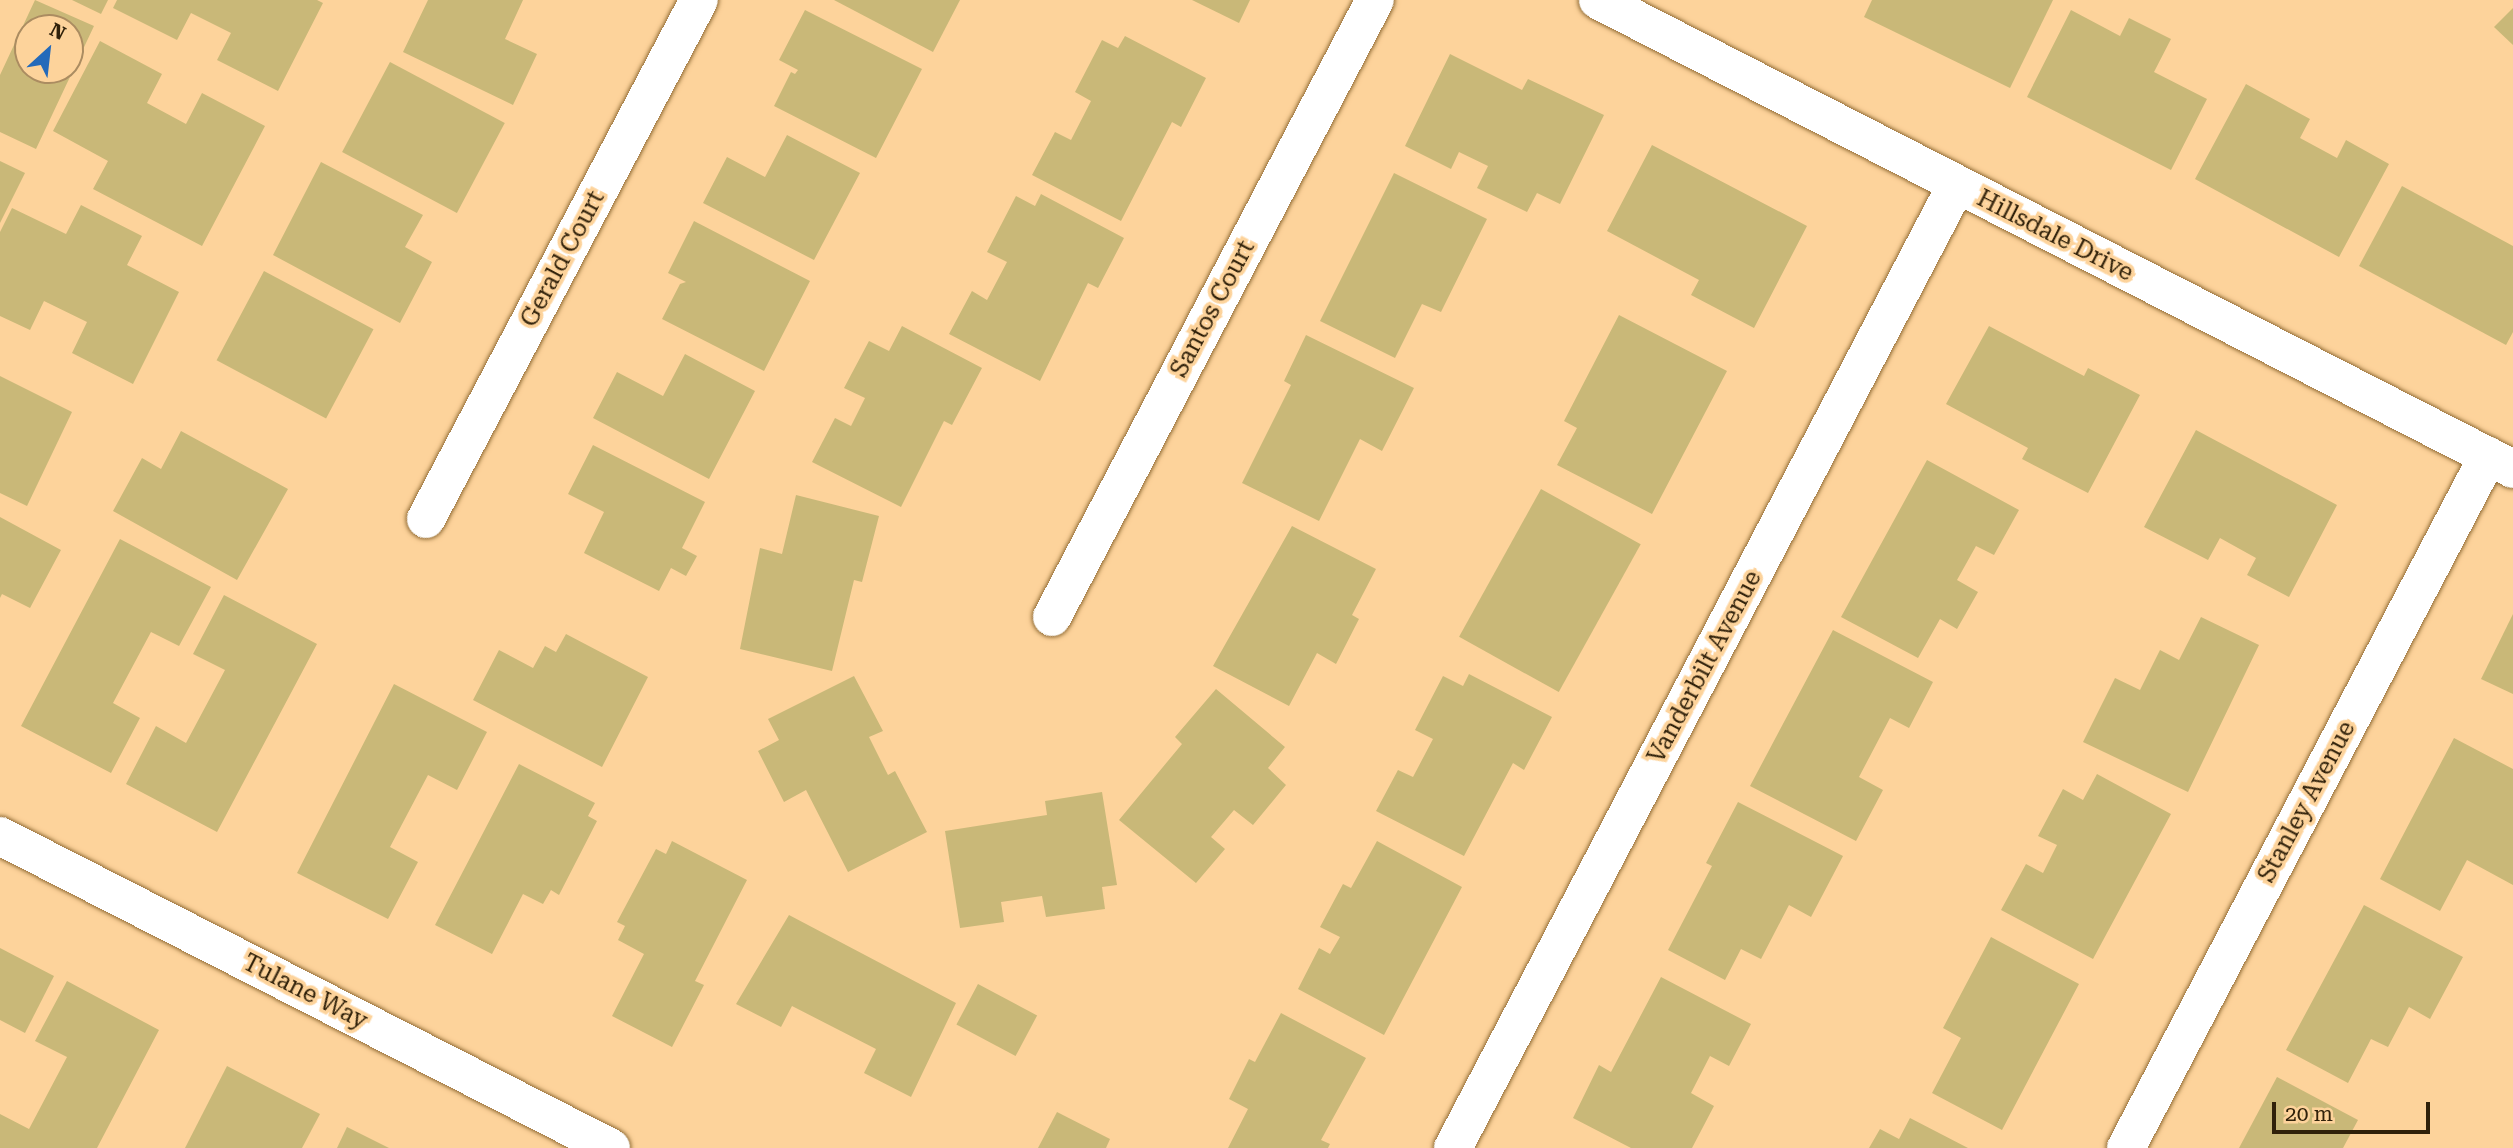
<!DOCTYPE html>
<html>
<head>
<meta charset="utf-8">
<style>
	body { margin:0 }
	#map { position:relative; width:2513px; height:1148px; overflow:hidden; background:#fdd39b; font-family:"Roboto Serif",serif }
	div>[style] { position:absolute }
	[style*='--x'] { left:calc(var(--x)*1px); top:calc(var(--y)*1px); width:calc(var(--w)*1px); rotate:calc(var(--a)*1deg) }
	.building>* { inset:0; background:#c9b878; transform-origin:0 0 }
	.roads { filter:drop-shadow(0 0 2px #926d37) drop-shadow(0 0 2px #926d37) }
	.street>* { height:38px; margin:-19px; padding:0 19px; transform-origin:19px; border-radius:19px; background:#fff }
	span { translate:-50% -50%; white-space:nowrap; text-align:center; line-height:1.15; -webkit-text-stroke:7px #fdd39b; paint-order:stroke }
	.street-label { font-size:24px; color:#30210a }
	.north { position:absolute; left:14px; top:14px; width:70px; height:70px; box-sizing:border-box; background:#fdd39b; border:2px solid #ab8c61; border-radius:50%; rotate:27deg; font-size:19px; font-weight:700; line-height:28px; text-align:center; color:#30210a }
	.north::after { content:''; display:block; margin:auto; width:24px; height:32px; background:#246aba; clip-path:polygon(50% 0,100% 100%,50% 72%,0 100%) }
	.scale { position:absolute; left:2272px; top:1102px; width:158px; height:32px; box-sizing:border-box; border:4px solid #30210a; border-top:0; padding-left:9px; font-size:21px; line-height:24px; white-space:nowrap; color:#30210a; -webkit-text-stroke:5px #fdd39b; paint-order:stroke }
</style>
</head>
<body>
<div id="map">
	<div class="building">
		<div style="clip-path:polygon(evenodd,35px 0,94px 26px,36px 149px,0 132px,0 75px,35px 0,28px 28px,70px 28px,70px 70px,28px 70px,28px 28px)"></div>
		<div style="clip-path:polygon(72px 0,108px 0,101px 14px)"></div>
		<div style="clip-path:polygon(117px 0,317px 0,323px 3px,278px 91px,217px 60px,231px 33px,191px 13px,177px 40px,113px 8px)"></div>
		<div style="clip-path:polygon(428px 0,523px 0,505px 39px,537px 54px,513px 105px,403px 52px)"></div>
		<div style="clip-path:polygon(834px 0,960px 0,933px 52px)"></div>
		<div style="clip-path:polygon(1192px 0,1250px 0,1239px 23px)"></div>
		<div style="clip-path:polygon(1872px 0,2053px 0,2010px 88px,1864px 17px)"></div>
		<div style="clip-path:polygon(2513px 8px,2513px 45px,2494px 27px)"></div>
		<div style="clip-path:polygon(805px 10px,922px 69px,876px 158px,774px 106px,791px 72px,795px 74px,798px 70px,779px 60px)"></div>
		<div style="clip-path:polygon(2071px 10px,2120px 36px,2129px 18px,2171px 39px,2154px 72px,2207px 99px,2171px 170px,2027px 97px)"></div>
		<div style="clip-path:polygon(1125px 36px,1206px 78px,1181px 127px,1172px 122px,1121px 221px,1032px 175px,1055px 132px,1071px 140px,1091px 101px,1075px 92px,1102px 40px,1118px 48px)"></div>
		<div style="clip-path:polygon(100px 41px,162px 74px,147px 103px,186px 124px,202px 93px,265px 126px,202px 246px,93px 189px,108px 161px,53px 131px)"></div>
		<div style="clip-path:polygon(1450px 54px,1522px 90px,1528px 79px,1604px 115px,1560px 204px,1537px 193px,1527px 212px,1477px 188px,1488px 166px,1459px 152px,1451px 169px,1405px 146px)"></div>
		<div style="left:390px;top:62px;width:130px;height:102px;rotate:28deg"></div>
		<div style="clip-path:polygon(2246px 84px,2310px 119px,2300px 138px,2337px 158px,2346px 140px,2389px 164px,2339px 257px,2195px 179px)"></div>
		<div style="clip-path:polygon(787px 135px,860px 173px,814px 260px,703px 203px,727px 157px,765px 177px)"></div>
		<div style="clip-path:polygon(1652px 145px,1807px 226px,1754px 328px,1691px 295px,1699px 280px,1607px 231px)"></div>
		<div style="clip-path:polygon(0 161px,25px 173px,0 223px)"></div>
		<div style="clip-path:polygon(321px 162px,423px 215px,405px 247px,432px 262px,400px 323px,273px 255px)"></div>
		<div style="clip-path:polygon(1394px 173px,1487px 219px,1441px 312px,1422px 304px,1395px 358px,1320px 321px)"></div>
		<div style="clip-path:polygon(2402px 186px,2513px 246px,2513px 332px,2506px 345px,2359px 266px)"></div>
		<div style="clip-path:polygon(1041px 194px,1124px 238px,1098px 288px,1088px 283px,1040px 381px,949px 334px,972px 291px,987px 300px,1007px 262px,987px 252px,1016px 196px,1035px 206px)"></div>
		<div style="clip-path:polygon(81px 205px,142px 236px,127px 265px,179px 292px,133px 384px,72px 353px,87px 322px,44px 301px,30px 330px,0 316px,0 232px,12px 208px,66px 234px)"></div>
		<div style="clip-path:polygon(694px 221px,810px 281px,764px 371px,662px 319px,680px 284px,686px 282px,668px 273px)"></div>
		<div style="left:264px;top:271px;width:124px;height:101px;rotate:28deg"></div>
		<div style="clip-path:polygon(1619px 315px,1727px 371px,1652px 514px,1557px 465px,1577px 428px,1564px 421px)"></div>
		<div style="clip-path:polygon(902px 326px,982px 368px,952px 425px,944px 421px,901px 507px,812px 462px,835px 418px,851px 426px,865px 398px,844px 388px,869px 341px,889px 351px)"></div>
		<div style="clip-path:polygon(1989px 326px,2084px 376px,2088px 368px,2140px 395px,2088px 493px,2022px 459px,2028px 448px,1946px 404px)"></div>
		<div style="clip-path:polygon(1306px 335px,1414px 388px,1382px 451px,1360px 439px,1319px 521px,1242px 483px,1291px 385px,1284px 381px)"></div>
		<div style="clip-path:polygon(685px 354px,755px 391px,709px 479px,593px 418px,617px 372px,663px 396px)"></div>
		<div style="clip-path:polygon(0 376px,72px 412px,27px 506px,0 493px)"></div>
		<div style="clip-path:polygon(2196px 430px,2337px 505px,2289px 597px,2247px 575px,2256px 558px,2220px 538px,2208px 560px,2144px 527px)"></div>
		<div style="clip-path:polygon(181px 431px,288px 489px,237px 580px,113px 511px,142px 458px,161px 469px)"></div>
		<div style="clip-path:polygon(593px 445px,705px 502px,682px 548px,697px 556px,686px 576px,671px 568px,659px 591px,584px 553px,604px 512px,568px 494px)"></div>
		<div style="clip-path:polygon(1927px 460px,2019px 510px,1994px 555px,1976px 546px,1957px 580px,1978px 592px,1957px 629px,1940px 619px,1918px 658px,1841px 617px)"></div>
		<div style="left:1541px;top:489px;width:114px;height:169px;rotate:29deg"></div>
		<div style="clip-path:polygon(796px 495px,879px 516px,862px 582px,854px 580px,832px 671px,740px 649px,760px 548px,782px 554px)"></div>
		<div style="clip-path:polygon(0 517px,61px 550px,30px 608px,2px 594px,0 598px)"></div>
		<div style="clip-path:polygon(1292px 526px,1376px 569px,1352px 615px,1359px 619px,1336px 664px,1317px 653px,1289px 706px,1213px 666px)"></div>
		<div style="clip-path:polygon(120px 539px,211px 587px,179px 646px,151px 632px,113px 703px,140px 718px,111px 773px,21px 726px)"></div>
		<div style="clip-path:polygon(224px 595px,317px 644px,217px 832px,126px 784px,156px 726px,186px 743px,225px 670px,193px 654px)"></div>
		<div style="clip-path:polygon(2513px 614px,2513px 694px,2481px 679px)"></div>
		<div style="clip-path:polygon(2201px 617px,2259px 645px,2188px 792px,2083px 742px,2115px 678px,2140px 690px,2160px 650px,2179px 660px)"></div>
		<div style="clip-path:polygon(1833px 630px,1933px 682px,1909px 728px,1890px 718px,1859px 777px,1883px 790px,1856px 841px,1750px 786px)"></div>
		<div style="clip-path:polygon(566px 634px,648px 677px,602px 767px,473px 700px,499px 650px,533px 668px,545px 646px,556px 652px)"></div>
		<div style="clip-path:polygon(1469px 674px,1552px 717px,1524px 770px,1513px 763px,1464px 856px,1376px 811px,1398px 770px,1413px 777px,1433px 739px,1415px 730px,1443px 676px,1463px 686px)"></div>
		<div style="clip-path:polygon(854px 676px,883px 731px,869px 737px,888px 775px,895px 771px,927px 832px,848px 872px,806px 790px,784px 802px,758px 751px,779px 740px,768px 719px)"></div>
		<div style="clip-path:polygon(394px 684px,487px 732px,457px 790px,428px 775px,390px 847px,418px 862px,388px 919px,297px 873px)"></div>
		<div style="clip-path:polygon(1216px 689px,1285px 747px,1268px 768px,1286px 785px,1253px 825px,1234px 810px,1211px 837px,1225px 849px,1196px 883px,1119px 820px,1182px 744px,1175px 737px)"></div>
		<div style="clip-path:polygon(2454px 738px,2513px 769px,2513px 885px,2467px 860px,2440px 911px,2380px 879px)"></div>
		<div style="clip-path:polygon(519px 764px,595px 803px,588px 816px,597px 821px,559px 895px,551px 890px,543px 904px,523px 894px,492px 954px,435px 925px)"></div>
		<div style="clip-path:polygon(2097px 774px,2171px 814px,2093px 959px,2001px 910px,2026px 864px,2043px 873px,2057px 845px,2038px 836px,2063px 789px,2083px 800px)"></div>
		<div style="clip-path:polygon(1102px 792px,1117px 885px,1102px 887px,1105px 909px,1046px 917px,1042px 896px,1001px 902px,1004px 922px,960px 928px,945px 831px,1047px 815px,1045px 801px)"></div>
		<div style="clip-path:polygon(1738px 802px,1843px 856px,1811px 917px,1789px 905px,1761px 959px,1741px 949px,1725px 980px,1668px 950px,1712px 866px,1706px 863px)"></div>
		<div style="clip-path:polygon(672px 841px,747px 880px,695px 981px,704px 985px,672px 1047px,612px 1016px,644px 954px,618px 940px,625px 926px,617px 922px,656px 849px,666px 854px)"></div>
		<div style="clip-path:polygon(1377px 841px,1462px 887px,1384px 1035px,1298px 989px,1319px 948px,1330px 954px,1340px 937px,1320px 927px,1343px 884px,1351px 888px)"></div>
		<div style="clip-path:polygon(2364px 905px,2463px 957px,2430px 1019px,2409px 1007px,2388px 1047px,2371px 1039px,2348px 1083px,2286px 1050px)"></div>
		<div style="clip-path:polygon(789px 915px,956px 1003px,911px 1097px,864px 1073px,876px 1049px,792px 1006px,781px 1027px,736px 1004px)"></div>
		<div style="clip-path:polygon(1991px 937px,2079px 984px,2002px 1130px,1932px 1093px,1961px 1038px,1943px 1028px)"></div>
		<div style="clip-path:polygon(0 948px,54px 976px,25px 1033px,0 1020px)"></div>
		<div style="clip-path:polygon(1661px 977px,1751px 1024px,1729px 1066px,1710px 1056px,1691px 1093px,1714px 1106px,1692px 1148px,1631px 1148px,1573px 1118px,1599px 1065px,1611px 1072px)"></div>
		<div style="clip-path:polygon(67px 981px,159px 1030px,97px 1148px,0 1148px,0 1114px,29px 1129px,67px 1057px,35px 1041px)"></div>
		<div style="left:978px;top:984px;width:67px;height:46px;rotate:28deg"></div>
		<div style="clip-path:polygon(1281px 1013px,1366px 1058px,1321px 1140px,1330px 1144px,1328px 1148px,1228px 1148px,1248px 1109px,1229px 1099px,1249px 1059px,1255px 1062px)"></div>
		<div style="clip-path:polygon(227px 1066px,320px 1114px,302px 1148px,185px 1148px)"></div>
		<div style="clip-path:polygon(2277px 1077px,2358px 1120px,2343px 1148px,2239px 1148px)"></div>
		<div style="clip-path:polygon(1057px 1112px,1110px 1139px,1106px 1148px,1038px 1148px)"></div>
		<div style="clip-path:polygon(1910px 1118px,1968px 1148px,1869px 1148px,1880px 1129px,1899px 1139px)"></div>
		<div style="clip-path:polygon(347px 1127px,389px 1148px,337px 1148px)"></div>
	</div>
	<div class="roads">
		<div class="street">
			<div style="--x:1598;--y:0;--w:1028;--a:27.14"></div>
			<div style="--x:426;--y:519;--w:586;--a:-62.26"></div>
			<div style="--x:1052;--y:617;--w:696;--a:-62.37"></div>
			<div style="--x:0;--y:836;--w:686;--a:27.05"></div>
			<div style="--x:1453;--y:1148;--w:1086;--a:-62.4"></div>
			<div style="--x:2126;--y:1148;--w:781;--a:-62.38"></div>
		</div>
	</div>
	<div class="street-label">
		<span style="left:2055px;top:236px;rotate:27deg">Hillsdale Drive</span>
		<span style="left:563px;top:259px;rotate:-62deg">Gerald Court</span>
		<span style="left:1213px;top:309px;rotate:-62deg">Santos Court</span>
		<span style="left:1705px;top:667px;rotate:-62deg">Vanderbilt Avenue</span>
		<span style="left:2307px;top:802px;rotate:-62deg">Stanley Avenue</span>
		<span style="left:305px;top:992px;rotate:27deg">Tulane Way</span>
	</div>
	<div class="north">N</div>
	<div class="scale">20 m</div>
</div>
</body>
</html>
